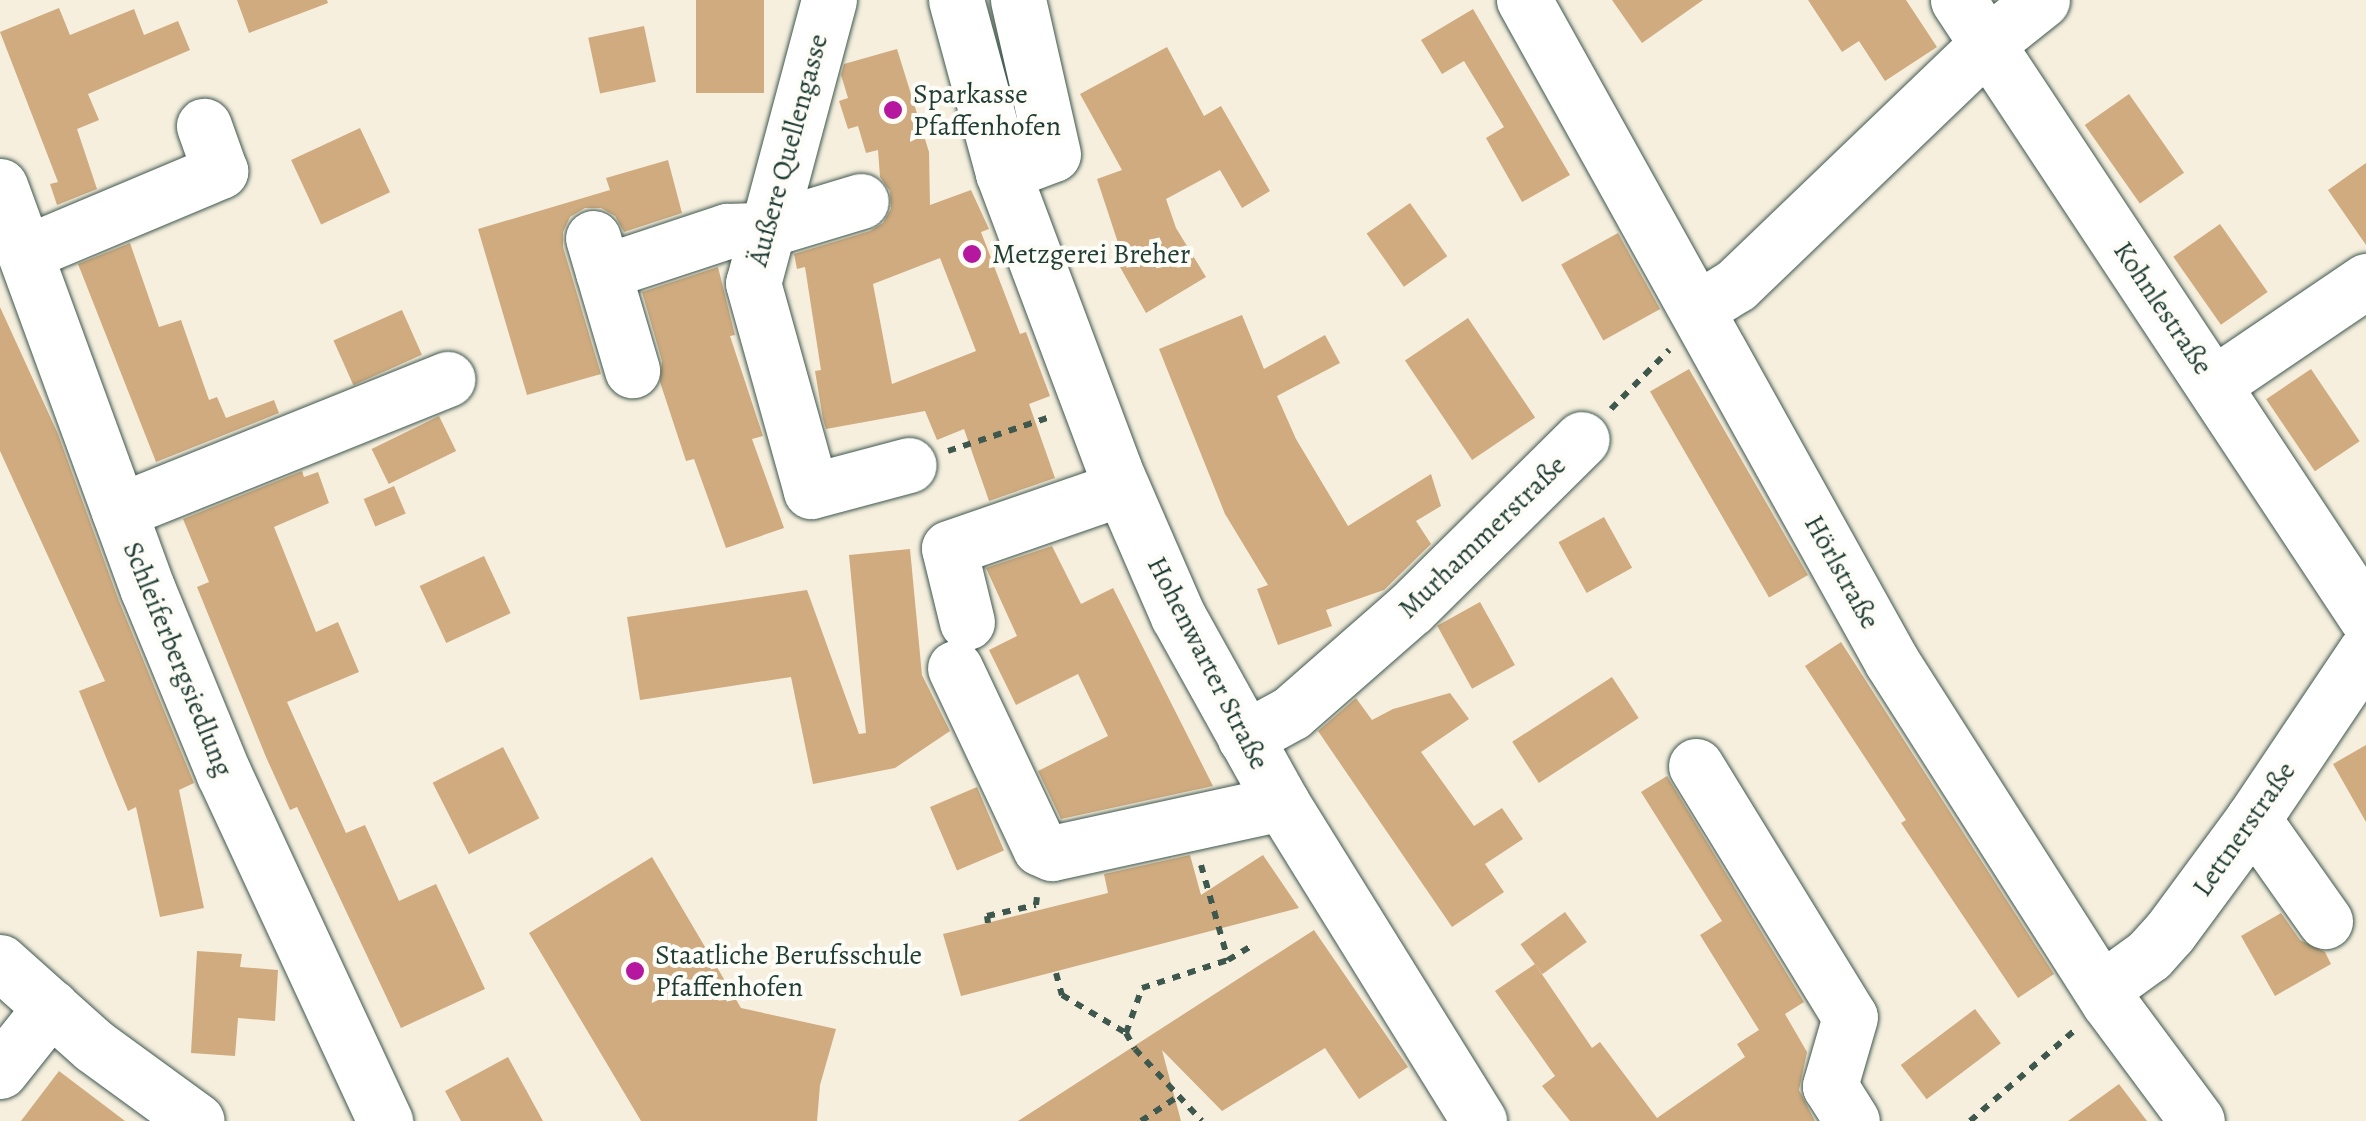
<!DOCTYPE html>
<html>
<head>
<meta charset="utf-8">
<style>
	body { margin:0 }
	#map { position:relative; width:2366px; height:1121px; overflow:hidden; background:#f6efde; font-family:Alegreya,serif }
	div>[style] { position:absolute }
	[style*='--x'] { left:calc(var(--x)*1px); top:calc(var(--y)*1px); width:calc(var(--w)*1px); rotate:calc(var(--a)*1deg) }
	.building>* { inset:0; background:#cfab7f; transform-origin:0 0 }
	.path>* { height:6px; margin-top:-3px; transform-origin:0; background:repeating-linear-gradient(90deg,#3f584e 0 8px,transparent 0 16px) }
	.roads { filter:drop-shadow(0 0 2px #3f584e) drop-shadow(0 0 2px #3f584e) }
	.minor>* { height:55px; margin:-27.5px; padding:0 27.5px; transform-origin:27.5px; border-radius:27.5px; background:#fff }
	.dots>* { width:28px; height:28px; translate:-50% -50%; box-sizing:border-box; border:5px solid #fdfcf7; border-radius:50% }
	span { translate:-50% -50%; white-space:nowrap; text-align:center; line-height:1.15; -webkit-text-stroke:8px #fdfcf7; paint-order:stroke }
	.poi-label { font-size:28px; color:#1f3d34 }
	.left { translate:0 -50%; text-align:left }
	.street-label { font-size:28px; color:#1f3d34 }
</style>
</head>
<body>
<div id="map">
	<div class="building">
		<div style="clip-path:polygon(237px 0,327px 0,328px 3px,249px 33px)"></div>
		<div style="left:696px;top:0;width:68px;height:93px"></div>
		<div style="clip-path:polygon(1612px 0,1703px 0,1642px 43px)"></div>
		<div style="clip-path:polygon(1808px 0,1906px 0,1937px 47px,1885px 81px,1859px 41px,1842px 52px)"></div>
		<div style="clip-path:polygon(59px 8px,70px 35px,134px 9px,144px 35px,178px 21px,190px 50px,88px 94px,99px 120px,77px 129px,97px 189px,57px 205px,50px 184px,58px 182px,0 32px)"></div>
		<div style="clip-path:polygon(1473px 9px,1570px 175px,1522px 202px,1486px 138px,1504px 127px,1464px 61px,1442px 74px,1421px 40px)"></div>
		<div style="left:644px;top:26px;width:57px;height:57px;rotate:78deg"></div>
		<div style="clip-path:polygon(1167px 47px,1204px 116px,1221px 106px,1270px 191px,1242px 208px,1220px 170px,1166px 199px,1176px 228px,1206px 277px,1146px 313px,1120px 267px,1125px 264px,1097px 179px,1122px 170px,1080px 94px)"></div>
		<div style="clip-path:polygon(evenodd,897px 49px,929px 152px,930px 205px,971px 190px,989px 229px,981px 232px,1020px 334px,1026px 332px,1050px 396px,1029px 404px,1055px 478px,989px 501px,964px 429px,937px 440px,925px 411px,826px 429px,823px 419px,815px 371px,821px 370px,805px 267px,797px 269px,794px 254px,870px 231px,883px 223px,891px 209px,890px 191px,880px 177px,878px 150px,866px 153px,858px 126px,848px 129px,839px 101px,848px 98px,841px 75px,844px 64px,897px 49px,940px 258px,976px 351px,892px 384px,873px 284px,940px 258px)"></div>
		<div style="left:2129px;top:94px;width:96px;height:54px;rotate:55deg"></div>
		<div style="left:360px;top:128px;width:71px;height:76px;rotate:65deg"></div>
		<div style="clip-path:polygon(668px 160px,682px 213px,624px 232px,615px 216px,601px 208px,585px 208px,570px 217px,563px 232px,563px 247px,601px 374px,527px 395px,478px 229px,610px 190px,606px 178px)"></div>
		<div style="clip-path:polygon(2366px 163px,2366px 245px,2328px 190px)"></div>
		<div style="left:1410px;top:203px;width:65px;height:53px;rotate:55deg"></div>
		<div style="left:2220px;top:224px;width:83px;height:57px;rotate:55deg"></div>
		<div style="left:1618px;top:233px;width:87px;height:65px;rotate:61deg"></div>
		<div style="clip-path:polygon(130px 243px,159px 327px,181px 320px,209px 400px,217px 397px,226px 418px,274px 400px,279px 413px,156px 462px,78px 264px)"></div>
		<div style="clip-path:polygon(718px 267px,735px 335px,730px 336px,763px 436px,752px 439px,784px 528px,726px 548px,694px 459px,686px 461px,660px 382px,662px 361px,642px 292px)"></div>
		<div style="clip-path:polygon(0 307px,58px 434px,119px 601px,194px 783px,179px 790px,204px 908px,160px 917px,136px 807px,128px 811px,79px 691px,105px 681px,0 451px)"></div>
		<div style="left:402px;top:310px;width:49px;height:75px;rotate:66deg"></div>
		<div style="clip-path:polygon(1242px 315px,1264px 369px,1325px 335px,1340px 363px,1277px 396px,1296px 439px,1348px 526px,1431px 474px,1441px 506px,1416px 521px,1431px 544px,1384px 590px,1326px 610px,1332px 626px,1278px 645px,1257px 589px,1268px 585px,1225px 514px,1159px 349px)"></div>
		<div style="left:1468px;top:318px;width:120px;height:76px;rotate:56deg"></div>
		<div style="left:1689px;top:369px;width:238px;height:45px;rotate:60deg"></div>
		<div style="left:2311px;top:369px;width:87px;height:54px;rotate:56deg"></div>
		<div style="left:439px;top:416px;width:39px;height:75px;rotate:64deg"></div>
		<div style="clip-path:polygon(302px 471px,304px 477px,318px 472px,329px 503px,274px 527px,316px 632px,338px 622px,359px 672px,287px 702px,346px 833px,365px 825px,399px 901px,436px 884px,485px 989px,401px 1028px,297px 807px,290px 810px,266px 757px,197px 587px,209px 582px,183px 519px)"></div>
		<div style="left:394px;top:486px;width:30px;height:33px;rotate:67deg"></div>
		<div style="left:1604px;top:517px;width:58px;height:52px;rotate:61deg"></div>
		<div style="clip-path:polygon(1052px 546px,1081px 604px,1113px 588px,1213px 786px,1061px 819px,1038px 771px,1108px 736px,1078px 674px,1016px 705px,989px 650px,1017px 636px,986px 568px)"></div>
		<div style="clip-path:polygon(910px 549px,922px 675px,950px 731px,895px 768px,813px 784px,791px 677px,640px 700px,627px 617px,807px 590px,859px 734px,866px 733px,849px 555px)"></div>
		<div style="left:484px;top:556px;width:63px;height:71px;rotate:65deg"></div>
		<div style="left:1480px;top:602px;width:72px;height:49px;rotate:61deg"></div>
		<div style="clip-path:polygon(1841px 642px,2054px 974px,2018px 998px,1901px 823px,1906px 820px,1805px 666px)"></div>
		<div style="left:1612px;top:677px;width:49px;height:119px;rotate:57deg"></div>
		<div style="clip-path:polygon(1450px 693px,1469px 719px,1421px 752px,1474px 826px,1502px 808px,1523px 839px,1485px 864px,1504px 892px,1452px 927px,1318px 731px,1356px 698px,1372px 720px,1393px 709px)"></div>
		<div style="clip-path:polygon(2366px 745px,2366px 822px,2333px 764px)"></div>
		<div style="left:503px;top:747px;width:80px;height:79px;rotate:63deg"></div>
		<div style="clip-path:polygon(1667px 776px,1804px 1002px,1785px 1014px,1807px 1052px,1799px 1090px,1815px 1121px,1570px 1121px,1542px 1086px,1555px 1076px,1495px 991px,1535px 964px,1592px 1048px,1600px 1042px,1657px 1118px,1745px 1057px,1737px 1044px,1759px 1030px,1700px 935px,1722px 921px,1641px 792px)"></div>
		<div style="left:977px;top:787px;width:69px;height:51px;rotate:67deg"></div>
		<div style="clip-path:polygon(1190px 855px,1201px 895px,1263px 855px,1299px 908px,961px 996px,943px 934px,1108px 893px,1104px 874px)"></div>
		<div style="clip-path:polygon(652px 857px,741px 1008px,836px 1029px,820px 1085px,817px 1121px,641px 1121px,529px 933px)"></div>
		<div style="left:1565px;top:912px;width:37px;height:55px;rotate:54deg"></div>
		<div style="clip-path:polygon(2281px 913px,2300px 940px,2325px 952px,2331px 964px,2275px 996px,2241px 936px)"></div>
		<div style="clip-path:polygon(1314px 930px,1408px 1067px,1359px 1099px,1325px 1048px,1222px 1111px,1162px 1050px,1181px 1121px,1018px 1121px)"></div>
		<div style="clip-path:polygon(197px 951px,242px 954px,240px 967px,278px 970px,275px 1021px,238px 1018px,235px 1056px,191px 1053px)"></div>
		<div style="left:1975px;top:1009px;width:43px;height:93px;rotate:53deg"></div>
		<div style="clip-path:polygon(508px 1057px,543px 1121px,461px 1121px,445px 1091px)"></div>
		<div style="clip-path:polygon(59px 1071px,125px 1121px,21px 1121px)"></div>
		<div style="clip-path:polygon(2119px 1084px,2147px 1121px,2068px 1121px)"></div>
	</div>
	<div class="path">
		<div style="--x:1611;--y:409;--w:83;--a:-45.5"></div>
		<div style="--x:948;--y:451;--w:108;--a:-18.4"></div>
		<div style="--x:1201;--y:865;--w:99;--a:74.1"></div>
		<div style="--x:988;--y:923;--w:7;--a:-98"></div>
		<div style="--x:987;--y:916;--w:50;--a:-12.7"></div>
		<div style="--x:1036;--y:905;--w:8;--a:-83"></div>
		<div style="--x:1056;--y:973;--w:23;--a:75"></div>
		<div style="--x:1062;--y:995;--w:74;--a:30.7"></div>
		<div style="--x:1126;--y:1033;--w:18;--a:61"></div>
		<div style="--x:1135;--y:1049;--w:98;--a:47.1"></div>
		<div style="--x:1126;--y:1033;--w:48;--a:-70.4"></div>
		<div style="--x:1142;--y:988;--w:90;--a:-18"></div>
		<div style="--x:1228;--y:960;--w:29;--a:-31"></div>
		<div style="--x:1141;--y:1121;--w:43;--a:-33.7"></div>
		<div style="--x:1970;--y:1121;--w:139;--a:-40.9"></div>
	</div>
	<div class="roads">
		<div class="minor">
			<div style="--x:829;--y:0;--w:293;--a:105"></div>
			<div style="--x:753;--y:283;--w:216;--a:74.4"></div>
			<div style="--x:811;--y:491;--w:101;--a:-14.9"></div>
			<div style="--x:956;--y:0;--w:179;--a:74.8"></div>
			<div style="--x:1003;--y:173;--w:316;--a:69.4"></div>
			<div style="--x:1114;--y:469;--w:160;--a:66.5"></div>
			<div style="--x:1178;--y:616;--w:214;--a:60.9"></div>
			<div style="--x:1282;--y:803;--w:374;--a:58.2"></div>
			<div style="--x:1524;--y:0;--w:757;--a:60.93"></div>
			<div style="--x:1892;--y:662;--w:402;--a:57.5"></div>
			<div style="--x:2108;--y:1001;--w:149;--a:53.4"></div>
			<div style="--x:1958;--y:0;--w:740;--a:56.52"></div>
			<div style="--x:1003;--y:173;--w:53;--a:-20.8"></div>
			<div style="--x:1053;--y:154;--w:158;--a:-102.8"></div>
			<div style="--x:0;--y:186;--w:430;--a:69.9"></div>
			<div style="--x:148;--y:590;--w:199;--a:67.6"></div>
			<div style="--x:224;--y:774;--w:383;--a:65.1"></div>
			<div style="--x:593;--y:238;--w:138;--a:73.5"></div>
			<div style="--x:25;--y:253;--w:212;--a:-22.8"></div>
			<div style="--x:220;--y:171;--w:48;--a:-109.6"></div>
			<div style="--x:603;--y:272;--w:131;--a:-18.3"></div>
			<div style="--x:727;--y:231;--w:38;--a:-2"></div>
			<div style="--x:765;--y:230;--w:100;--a:-16.8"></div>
			<div style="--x:1699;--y:308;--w:44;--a:-31.9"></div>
			<div style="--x:1736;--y:285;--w:349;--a:-43.8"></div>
			<div style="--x:1988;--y:43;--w:69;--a:-38.5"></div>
			<div style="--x:2214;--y:384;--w:184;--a:-34.1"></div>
			<div style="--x:119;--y:511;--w:354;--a:-21.9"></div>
			<div style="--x:967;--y:622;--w:76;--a:-103.7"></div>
			<div style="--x:949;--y:548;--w:183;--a:-19.1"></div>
			<div style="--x:955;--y:668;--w:199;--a:64.7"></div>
			<div style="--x:1040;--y:848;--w:13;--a:23"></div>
			<div style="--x:1052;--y:853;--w:235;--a:-12.3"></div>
			<div style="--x:1245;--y:738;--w:52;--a:-28.5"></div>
			<div style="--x:1291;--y:713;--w:159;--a:-41.2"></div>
			<div style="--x:1411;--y:608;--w:240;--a:-44.7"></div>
			<div style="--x:1696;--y:766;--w:294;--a:58.5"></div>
			<div style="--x:1850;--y:1017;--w:72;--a:106.2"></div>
			<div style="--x:1830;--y:1086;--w:41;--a:57.8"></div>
			<div style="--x:2253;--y:819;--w:125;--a:54.8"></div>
			<div style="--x:0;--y:962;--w:126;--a:41.8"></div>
			<div style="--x:94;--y:1046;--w:127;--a:36.1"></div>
			<div style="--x:2102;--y:989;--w:58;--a:-35.9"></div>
			<div style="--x:2149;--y:955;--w:30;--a:-48"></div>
			<div style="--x:2169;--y:933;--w:142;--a:-53.6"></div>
			<div style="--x:2253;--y:819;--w:202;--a:-56.1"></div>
			<div style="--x:0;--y:1071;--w:82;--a:-51.4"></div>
		</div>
	</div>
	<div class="dots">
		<div style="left:893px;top:110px;background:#b5179e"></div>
		<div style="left:972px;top:254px;background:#b5179e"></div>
		<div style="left:635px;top:971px;background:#b5179e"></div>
	</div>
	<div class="poi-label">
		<span class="left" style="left:913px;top:110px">Sparkasse<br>Pfaffenhofen</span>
		<span class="left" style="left:992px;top:254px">Metzgerei Breher</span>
		<span class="left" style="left:655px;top:971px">Staatliche Berufsschule<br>Pfaffenhofen</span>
	</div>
	<div class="street-label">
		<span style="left:788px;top:150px;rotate:-75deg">Äußere Quellengasse</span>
		<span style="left:2163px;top:308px;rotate:56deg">Kohnlestraße</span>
		<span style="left:1482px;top:537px;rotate:-44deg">Murhammerstraße</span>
		<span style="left:1842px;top:572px;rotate:61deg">Hörlstraße</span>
		<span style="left:178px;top:659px;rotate:68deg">Schleiferbergsiedlung</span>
		<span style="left:1208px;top:663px;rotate:63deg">Hohenwarter Straße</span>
		<span style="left:2244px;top:829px;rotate:-55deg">Lettnerstraße</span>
	</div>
</div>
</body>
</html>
